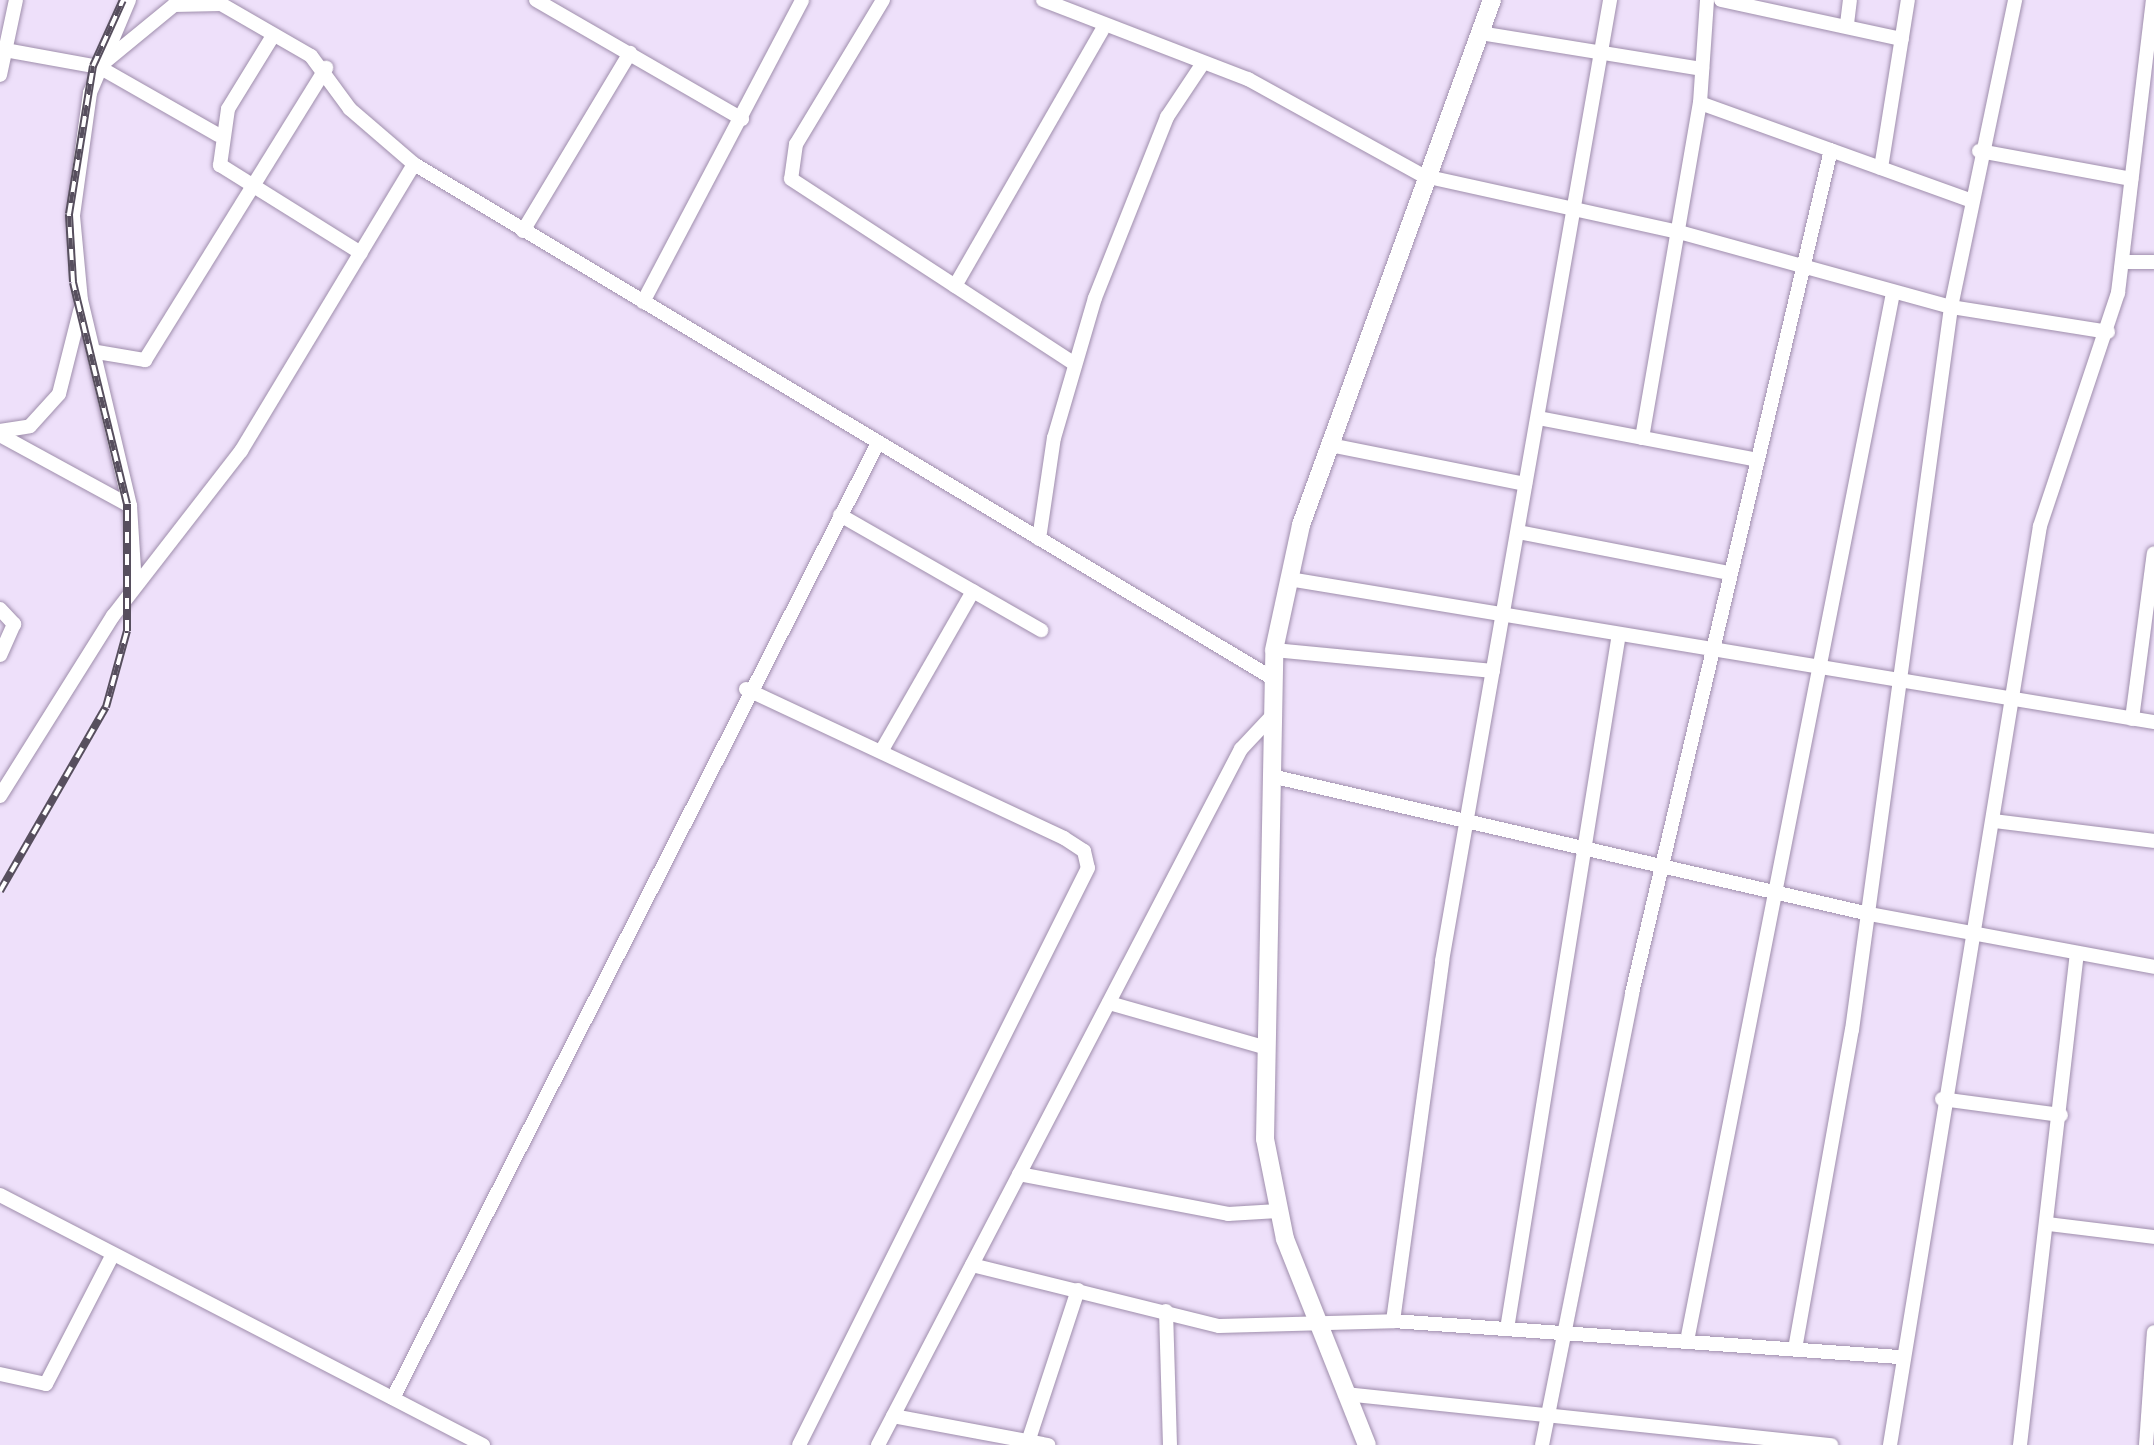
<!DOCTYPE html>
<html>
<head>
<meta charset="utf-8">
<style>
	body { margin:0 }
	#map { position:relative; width:2154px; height:1445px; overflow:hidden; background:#eee0fa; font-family:Quicksand,sans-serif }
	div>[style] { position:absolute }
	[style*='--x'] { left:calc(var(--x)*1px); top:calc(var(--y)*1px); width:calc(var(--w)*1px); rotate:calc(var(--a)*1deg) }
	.roads { filter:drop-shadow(0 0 2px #9f8eac) drop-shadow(0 0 2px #9f8eac) }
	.minor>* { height:14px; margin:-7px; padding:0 7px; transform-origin:7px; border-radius:7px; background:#fff }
	.tertiary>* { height:18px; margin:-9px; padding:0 9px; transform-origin:9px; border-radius:9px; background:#fff }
	.rail>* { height:8px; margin-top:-4px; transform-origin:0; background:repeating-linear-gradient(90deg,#fff 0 11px,#574f5e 0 22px); box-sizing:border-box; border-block:2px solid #574f5e }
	span { translate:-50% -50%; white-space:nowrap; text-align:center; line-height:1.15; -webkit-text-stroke:10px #fff; paint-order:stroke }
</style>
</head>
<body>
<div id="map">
	<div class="roads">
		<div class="minor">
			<div style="--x:129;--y:0;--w:101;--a:112.8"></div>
			<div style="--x:90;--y:93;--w:124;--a:97.9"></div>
			<div style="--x:73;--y:216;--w:84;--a:84.6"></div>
			<div style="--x:81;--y:300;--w:212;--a:76.6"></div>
			<div style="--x:130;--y:506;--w:80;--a:86.4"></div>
			<div style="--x:536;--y:0;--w:238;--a:30"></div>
			<div style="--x:883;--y:0;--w:168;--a:121.1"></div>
			<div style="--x:796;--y:144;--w:35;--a:98"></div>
			<div style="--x:791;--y:179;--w:337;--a:33.1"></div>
			<div style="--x:1043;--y:0;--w:220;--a:21.1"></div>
			<div style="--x:1248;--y:79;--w:201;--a:28.9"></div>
			<div style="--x:1424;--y:176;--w:261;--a:12.4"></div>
			<div style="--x:1679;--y:232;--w:282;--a:15.4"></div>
			<div style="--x:1951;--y:307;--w:159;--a:9"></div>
			<div style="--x:1721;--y:0;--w:185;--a:12.2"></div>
			<div style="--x:1847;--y:24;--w:24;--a:-83"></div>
			<div style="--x:1480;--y:33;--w:225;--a:9.2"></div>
			<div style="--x:271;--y:39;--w:82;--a:121.6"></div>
			<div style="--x:228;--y:109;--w:57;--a:98.1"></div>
			<div style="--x:220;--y:165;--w:166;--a:32"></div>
			<div style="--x:5;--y:50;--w:96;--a:10.3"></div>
			<div style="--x:99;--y:67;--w:137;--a:29.7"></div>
			<div style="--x:101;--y:65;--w:94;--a:-39.4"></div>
			<div style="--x:174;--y:5;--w:47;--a:-1.2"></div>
			<div style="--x:221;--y:4;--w:104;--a:30"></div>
			<div style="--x:311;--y:56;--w:66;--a:53.7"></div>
			<div style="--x:350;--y:109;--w:84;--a:40.7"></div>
			<div style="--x:0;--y:75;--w:77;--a:-78"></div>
			<div style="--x:1700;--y:103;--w:286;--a:19.8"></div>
			<div style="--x:1979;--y:151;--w:155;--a:10.4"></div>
			<div style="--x:1881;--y:168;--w:170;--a:-80.9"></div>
			<div style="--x:523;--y:231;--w:208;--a:-59"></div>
			<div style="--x:2124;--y:262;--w:30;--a:0"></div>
			<div style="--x:955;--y:286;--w:295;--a:-60.1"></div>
			<div style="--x:643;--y:302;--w:341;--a:-62.2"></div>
			<div style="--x:97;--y:352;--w:49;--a:9.5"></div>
			<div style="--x:145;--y:360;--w:344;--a:-58.2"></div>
			<div style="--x:1538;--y:418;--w:219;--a:10.8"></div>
			<div style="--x:0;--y:431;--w:30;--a:-9"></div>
			<div style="--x:30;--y:426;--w:43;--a:-47.8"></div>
			<div style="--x:59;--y:394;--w:86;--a:-75.8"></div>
			<div style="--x:0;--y:435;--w:148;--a:28.6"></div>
			<div style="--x:1642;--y:438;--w:340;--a:-80.2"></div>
			<div style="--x:1700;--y:103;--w:103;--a:-86.1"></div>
			<div style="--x:1330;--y:445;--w:199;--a:11.3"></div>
			<div style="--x:840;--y:515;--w:232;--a:29.8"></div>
			<div style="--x:1518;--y:532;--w:215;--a:11"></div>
			<div style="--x:1039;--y:539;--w:102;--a:-81.6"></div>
			<div style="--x:1054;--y:438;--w:146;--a:-73.7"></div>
			<div style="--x:1095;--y:298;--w:195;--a:-68.3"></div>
			<div style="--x:1167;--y:117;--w:65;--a:-56.3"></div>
			<div style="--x:1289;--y:579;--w:877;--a:9.39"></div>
			<div style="--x:0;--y:609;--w:21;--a:47"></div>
			<div style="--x:14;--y:624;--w:34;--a:114"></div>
			<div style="--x:1274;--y:650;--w:220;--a:5.5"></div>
			<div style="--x:746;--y:689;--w:351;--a:25.1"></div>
			<div style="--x:1064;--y:838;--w:24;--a:33"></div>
			<div style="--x:1084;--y:851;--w:17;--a:77"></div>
			<div style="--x:1088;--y:868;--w:645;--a:116.6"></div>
			<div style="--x:2132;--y:719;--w:167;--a:-82.5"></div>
			<div style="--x:882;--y:750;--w:183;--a:-60.2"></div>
			<div style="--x:1271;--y:776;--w:614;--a:12.99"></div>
			<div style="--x:1869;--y:914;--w:290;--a:10.5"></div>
			<div style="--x:0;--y:796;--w:213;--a:-57.9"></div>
			<div style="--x:113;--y:616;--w:209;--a:-52.2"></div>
			<div style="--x:241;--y:451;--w:335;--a:-58.9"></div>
			<div style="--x:414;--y:164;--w:1000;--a:30.92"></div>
			<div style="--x:1994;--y:821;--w:161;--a:7.1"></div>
			<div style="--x:1109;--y:1003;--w:160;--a:15.9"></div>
			<div style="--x:1942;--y:1099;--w:120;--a:7.7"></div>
			<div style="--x:1019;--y:1174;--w:213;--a:10.8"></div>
			<div style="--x:1228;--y:1214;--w:50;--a:-3.4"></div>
			<div style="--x:0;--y:1195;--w:544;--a:27.37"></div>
			<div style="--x:2048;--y:1224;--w:107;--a:7"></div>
			<div style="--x:972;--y:1265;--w:254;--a:13.9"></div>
			<div style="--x:1219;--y:1326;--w:174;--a:-1.6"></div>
			<div style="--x:1393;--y:1321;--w:507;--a:4.07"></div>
			<div style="--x:1166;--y:1311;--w:134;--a:88.3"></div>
			<div style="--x:1393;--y:1321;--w:363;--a:-82.2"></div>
			<div style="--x:1442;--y:961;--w:976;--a:-80.08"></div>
			<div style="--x:1507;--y:1329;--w:704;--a:-80.85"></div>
			<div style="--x:1687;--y:1341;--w:1068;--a:-78.88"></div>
			<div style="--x:1795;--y:1349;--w:324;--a:-79.9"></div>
			<div style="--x:1852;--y:1030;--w:730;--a:-82.2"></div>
			<div style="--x:1951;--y:307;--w:314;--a:-78.2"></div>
			<div style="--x:0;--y:1374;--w:47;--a:12.3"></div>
			<div style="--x:46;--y:1384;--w:146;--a:-62.7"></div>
			<div style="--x:1345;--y:1394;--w:489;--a:6"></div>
			<div style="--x:393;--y:1398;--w:1069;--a:-63.08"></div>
			<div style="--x:893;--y:1416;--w:158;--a:10.6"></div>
			<div style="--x:1028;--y:1442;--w:160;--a:-71.8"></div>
			<div style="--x:878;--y:1445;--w:785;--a:-62.46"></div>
			<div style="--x:1241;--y:749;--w:44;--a:-46.8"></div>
			<div style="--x:1542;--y:1445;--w:461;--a:-78.7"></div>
			<div style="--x:1632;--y:993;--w:866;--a:-76.72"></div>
			<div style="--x:1890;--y:1445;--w:931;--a:-80.73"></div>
			<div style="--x:2040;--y:526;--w:246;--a:-71.5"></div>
			<div style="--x:2118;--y:293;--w:295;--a:-83.2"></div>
			<div style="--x:2020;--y:1445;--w:495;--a:-83.4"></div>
			<div style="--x:2146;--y:1445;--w:113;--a:-86"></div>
		</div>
		<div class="tertiary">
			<div style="--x:1367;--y:1445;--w:222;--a:-111.7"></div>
			<div style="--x:1285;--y:1239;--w:102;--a:-101.3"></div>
			<div style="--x:1265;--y:1139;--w:489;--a:-88.9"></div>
			<div style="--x:1274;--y:650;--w:128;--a:-77.8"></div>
			<div style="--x:1301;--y:525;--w:559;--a:-70.01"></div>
		</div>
	</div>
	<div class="rail">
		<div style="--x:0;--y:891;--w:212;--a:-60.1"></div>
		<div style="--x:106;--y:707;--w:79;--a:-74.6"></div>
		<div style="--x:127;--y:631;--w:127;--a:-90"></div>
		<div style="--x:127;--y:504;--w:228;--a:-103.7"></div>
		<div style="--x:73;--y:282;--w:68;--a:-93.4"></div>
		<div style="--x:69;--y:214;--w:150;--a:-80.8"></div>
		<div style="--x:93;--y:66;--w:72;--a:-65.6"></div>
	</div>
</div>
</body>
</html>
